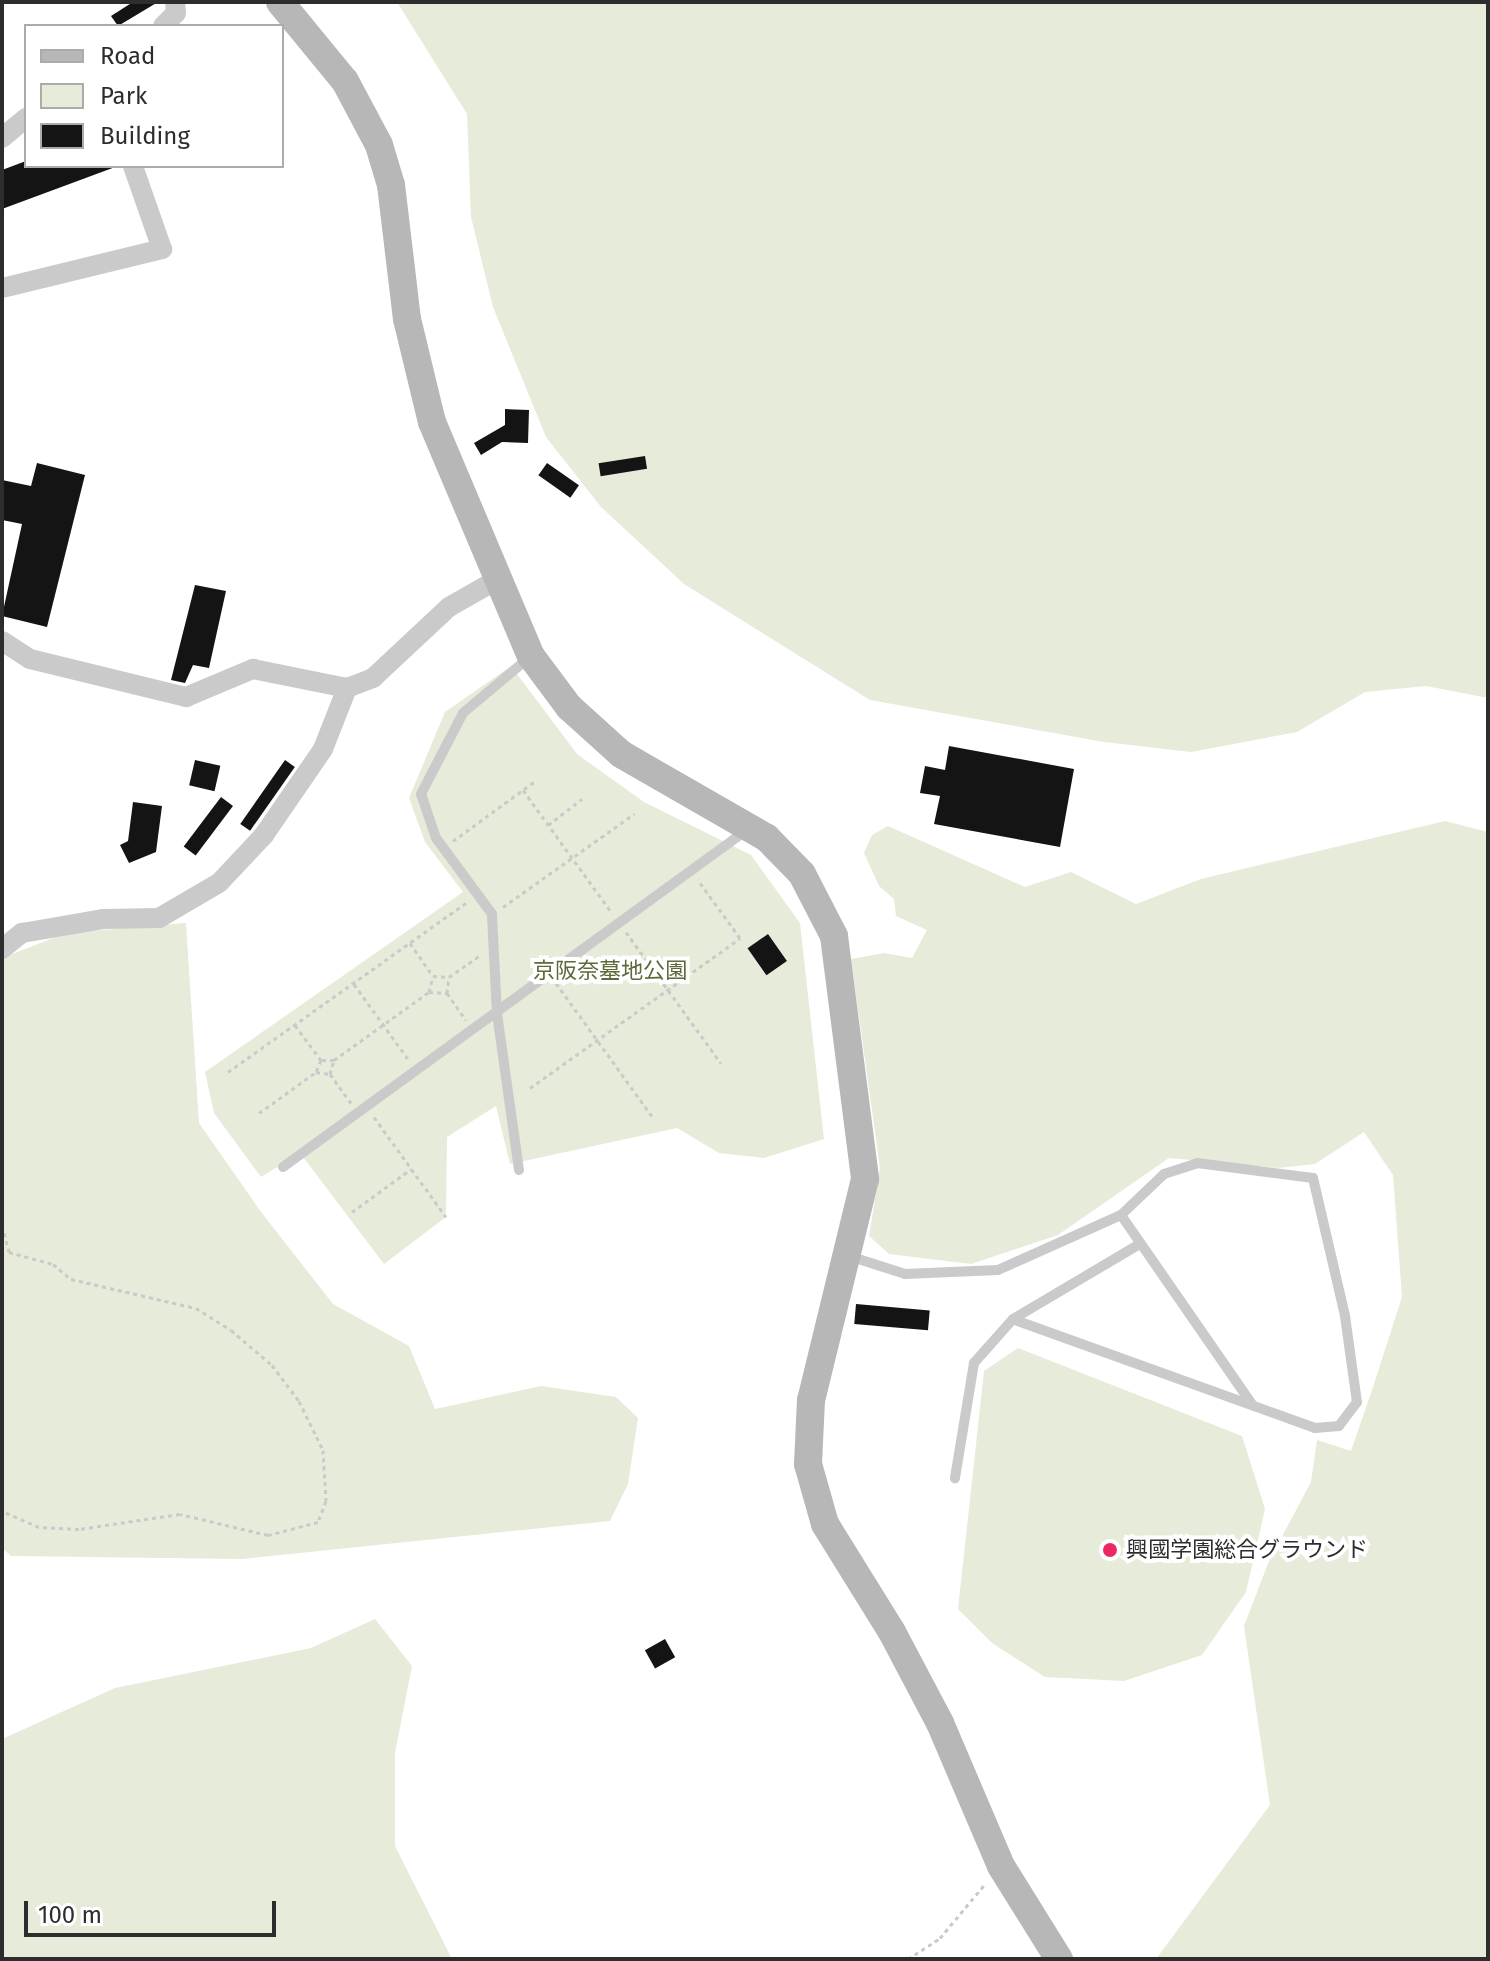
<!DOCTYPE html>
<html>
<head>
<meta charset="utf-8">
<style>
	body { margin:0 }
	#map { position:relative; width:1490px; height:1961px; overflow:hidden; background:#fff; font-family:"Fira Sans","Noto Sans JP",sans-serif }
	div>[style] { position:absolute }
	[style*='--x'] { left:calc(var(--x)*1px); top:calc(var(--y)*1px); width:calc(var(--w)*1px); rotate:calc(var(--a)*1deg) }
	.green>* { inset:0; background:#e7ebd9 }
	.building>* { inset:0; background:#141414; transform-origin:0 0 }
	.path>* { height:3px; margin-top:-1.5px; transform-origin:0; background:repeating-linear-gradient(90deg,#cacaca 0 4px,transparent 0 8px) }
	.lane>* { height:10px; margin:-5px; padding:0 5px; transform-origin:5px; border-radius:5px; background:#cacaca }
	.street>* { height:20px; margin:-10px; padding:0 10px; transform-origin:10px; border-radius:10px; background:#cacaca }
	.secondary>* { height:28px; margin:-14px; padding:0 14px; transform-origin:14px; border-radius:14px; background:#b7b7b7 }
	.dots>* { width:22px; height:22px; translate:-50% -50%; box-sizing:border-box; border:4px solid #fff; border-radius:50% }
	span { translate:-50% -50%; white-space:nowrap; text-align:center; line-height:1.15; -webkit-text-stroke:8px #fff; paint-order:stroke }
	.park-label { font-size:22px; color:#5a6a39 }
	.poi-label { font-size:22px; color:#2d2d2d }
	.left { translate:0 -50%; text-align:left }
	.frame { position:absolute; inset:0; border:4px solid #2d2d2d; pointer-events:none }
	.legend { position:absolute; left:24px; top:24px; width:260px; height:144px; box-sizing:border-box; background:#fff; border:2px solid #ababab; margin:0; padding:10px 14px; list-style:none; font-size:24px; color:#2d2d2d }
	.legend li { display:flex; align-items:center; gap:16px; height:40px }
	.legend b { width:40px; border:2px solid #ababab }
	.scale { position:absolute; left:24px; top:1901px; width:252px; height:36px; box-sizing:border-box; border:4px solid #2d2d2d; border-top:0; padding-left:10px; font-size:24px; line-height:28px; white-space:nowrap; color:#2d2d2d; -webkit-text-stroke:6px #fff; paint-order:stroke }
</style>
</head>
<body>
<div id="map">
	<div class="green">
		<div style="clip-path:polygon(397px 2px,1488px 2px,1488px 698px,1426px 686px,1365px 692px,1297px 732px,1191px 752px,1104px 742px,870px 700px,684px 584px,601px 507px,546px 437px,493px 307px,471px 217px,467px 114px)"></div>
		<div style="clip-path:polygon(511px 666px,577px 754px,644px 802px,751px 855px,800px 923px,824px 1139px,764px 1158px,719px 1153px,677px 1128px,510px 1164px,496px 1106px,447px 1137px,446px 1217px,384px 1264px,300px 1153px,261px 1177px,214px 1113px,205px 1072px,463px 892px,425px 842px,409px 798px,445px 712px)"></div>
		<div style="clip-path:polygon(1445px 821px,1488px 832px,1488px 1959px,1156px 1959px,1270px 1805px,1244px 1626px,1269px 1561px,1311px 1482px,1317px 1440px,1351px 1451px,1373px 1387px,1402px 1297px,1393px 1175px,1364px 1132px,1315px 1164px,1279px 1168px,1169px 1158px,1058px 1235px,971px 1264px,889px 1254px,869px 1236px,880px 1168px,851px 959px,884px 953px,912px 958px,927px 930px,896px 916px,894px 899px,879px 886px,864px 853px,872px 835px,888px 826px,1025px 887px,1071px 872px,1136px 904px,1201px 879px)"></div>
		<div style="clip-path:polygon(186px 923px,199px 1123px,261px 1212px,333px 1304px,409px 1346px,435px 1409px,541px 1386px,616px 1397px,638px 1418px,628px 1484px,610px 1521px,242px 1559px,11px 1556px,2px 1548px,2px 958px,66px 933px)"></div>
		<div style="clip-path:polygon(1018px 1348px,1242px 1436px,1265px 1509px,1246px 1592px,1202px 1655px,1124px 1681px,1045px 1677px,992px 1643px,958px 1609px,984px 1371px)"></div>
		<div style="clip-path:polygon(375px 1619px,412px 1666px,395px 1753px,395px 1846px,452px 1959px,2px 1959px,2px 1739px,115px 1688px,311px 1648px)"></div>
	</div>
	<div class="building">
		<div style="clip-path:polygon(133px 2px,158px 2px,118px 26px,111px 16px)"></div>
		<div style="clip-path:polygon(26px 161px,26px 166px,118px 166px,2px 209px,2px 170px)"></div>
		<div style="clip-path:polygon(505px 409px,529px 410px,528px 443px,502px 442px,481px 455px,474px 443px,505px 425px)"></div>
		<div style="left:645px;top:456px;width:13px;height:47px;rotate:81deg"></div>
		<div style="clip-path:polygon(37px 463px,85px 475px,47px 627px,2px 616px,22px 524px,2px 520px,2px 480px,31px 486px)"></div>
		<div style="left:547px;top:463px;width:39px;height:15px;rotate:35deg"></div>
		<div style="clip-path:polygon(195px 585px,226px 591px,209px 668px,193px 665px,185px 683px,171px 680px)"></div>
		<div style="clip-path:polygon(949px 746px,1074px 769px,1060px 847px,934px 824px,940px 796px,920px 793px,925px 766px,945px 770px)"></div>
		<div style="left:195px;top:760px;width:26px;height:26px;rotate:13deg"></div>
		<div style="left:285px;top:760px;width:12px;height:78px;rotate:35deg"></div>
		<div style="left:221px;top:797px;width:15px;height:62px;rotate:37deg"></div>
		<div style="clip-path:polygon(133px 802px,162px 806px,156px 852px,129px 863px,120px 845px,128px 841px)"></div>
		<div style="left:768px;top:934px;width:33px;height:25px;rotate:55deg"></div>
		<div style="left:856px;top:1304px;width:74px;height:20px;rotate:5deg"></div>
		<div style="left:665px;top:1639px;width:21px;height:23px;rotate:61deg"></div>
	</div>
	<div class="path">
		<div style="--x:523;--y:790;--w:152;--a:54.1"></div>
		<div style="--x:548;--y:825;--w:43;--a:-37.4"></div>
		<div style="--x:453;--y:841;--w:100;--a:-36.1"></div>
		<div style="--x:503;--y:907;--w:161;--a:-35.4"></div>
		<div style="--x:626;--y:932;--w:162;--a:54.1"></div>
		<div style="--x:410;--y:943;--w:40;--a:55.1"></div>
		<div style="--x:433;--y:976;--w:16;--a:4"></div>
		<div style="--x:449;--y:977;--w:40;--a:-34.9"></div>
		<div style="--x:556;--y:983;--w:164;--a:54.2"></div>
		<div style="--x:354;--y:984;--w:92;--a:54.2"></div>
		<div style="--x:429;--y:992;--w:16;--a:-76"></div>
		<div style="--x:447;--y:993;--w:16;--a:-83"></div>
		<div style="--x:295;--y:1025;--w:44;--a:53.4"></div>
		<div style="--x:334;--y:1060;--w:117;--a:-35.6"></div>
		<div style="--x:429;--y:992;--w:18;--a:3"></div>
		<div style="--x:447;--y:993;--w:33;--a:55"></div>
		<div style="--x:228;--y:1072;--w:293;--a:-35.4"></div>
		<div style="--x:330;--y:1074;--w:36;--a:54"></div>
		<div style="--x:530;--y:1088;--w:258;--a:-35.5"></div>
		<div style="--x:740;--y:938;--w:72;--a:-125.9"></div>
		<div style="--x:259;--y:1113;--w:70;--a:-35.7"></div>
		<div style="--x:316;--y:1072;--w:14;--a:8"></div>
		<div style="--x:330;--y:1074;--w:15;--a:-74"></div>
		<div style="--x:334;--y:1060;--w:13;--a:180"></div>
		<div style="--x:321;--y:1060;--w:13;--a:113"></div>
		<div style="--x:374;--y:1117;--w:123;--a:54.2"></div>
		<div style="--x:352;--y:1212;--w:73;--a:-36.1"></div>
		<div style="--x:2;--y:1225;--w:28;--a:75"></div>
		<div style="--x:9;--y:1252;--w:46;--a:15.3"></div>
		<div style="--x:53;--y:1264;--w:23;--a:40"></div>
		<div style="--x:71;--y:1279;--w:128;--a:13.1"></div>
		<div style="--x:196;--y:1308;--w:41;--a:32.2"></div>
		<div style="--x:231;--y:1330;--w:54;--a:40.5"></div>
		<div style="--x:272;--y:1365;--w:45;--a:53.1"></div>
		<div style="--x:299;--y:1401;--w:55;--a:63.9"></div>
		<div style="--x:323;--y:1450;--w:51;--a:86.6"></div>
		<div style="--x:326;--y:1501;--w:22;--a:111"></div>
		<div style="--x:318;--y:1522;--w:52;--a:165.4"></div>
		<div style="--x:268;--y:1535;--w:90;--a:-166.6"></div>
		<div style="--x:180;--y:1514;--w:102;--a:171.6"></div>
		<div style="--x:79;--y:1529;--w:40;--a:-177.1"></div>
		<div style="--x:39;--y:1527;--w:40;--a:-156.6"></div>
		<div style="--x:908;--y:1959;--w:38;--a:-33"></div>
		<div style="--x:940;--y:1938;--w:70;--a:-50.2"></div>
	</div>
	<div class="lane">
		<div style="--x:283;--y:1167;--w:575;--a:-36.01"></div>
		<div style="--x:519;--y:1170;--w:158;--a:-98"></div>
		<div style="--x:497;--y:1014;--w:100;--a:-92.9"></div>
		<div style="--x:492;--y:914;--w:94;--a:-126.4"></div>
		<div style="--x:436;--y:838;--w:46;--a:-108.8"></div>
		<div style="--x:421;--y:794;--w:91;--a:-62.6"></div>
		<div style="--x:463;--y:713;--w:89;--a:-40"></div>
		<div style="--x:1121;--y:1215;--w:230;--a:55.3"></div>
		<div style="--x:849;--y:1256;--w:59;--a:17.8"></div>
		<div style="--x:905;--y:1274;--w:93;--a:-2.5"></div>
		<div style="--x:998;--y:1270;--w:135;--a:-24.1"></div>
		<div style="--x:1121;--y:1215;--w:59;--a:-43.6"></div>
		<div style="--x:1164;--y:1174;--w:35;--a:-18"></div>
		<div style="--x:1197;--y:1163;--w:117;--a:7.4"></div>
		<div style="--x:1313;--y:1178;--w:142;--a:76.9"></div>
		<div style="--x:1345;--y:1316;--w:87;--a:82.1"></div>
		<div style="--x:1357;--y:1402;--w:30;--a:127"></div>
		<div style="--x:1339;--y:1426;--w:24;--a:175"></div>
		<div style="--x:1315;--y:1428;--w:321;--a:-160.2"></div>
		<div style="--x:1013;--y:1319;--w:59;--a:131.6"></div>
		<div style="--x:974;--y:1363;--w:117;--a:99.4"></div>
		<div style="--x:1013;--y:1319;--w:147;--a:-30.6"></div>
	</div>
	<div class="street">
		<div style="--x:163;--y:26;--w:18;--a:-45"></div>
		<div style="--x:176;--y:13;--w:11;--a:-95"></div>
		<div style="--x:2;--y:138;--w:31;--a:-40"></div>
		<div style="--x:2;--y:288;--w:165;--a:-13.7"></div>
		<div style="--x:162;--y:249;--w:88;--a:-109.3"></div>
		<div style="--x:2;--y:641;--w:33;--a:33"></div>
		<div style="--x:30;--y:659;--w:161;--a:13.7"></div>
		<div style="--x:186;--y:697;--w:73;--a:-22.7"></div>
		<div style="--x:253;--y:669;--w:96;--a:11.4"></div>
		<div style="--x:347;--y:688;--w:28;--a:-21"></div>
		<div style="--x:373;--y:678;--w:104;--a:-43.1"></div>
		<div style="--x:449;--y:607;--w:56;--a:-29.7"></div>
		<div style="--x:2;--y:949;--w:26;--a:-39"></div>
		<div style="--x:22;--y:933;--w:82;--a:-9.8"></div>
		<div style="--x:103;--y:919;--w:56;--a:-1"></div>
		<div style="--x:159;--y:918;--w:69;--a:-30.3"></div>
		<div style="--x:219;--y:883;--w:66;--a:-46.8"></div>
		<div style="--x:264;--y:835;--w:104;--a:-55.5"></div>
		<div style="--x:323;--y:749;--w:66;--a:-68.5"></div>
	</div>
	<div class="secondary">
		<div style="--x:280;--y:2;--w:102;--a:50.6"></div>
		<div style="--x:345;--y:81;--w:72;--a:62"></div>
		<div style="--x:379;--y:145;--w:42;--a:73.3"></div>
		<div style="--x:391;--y:185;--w:135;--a:83.2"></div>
		<div style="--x:407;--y:319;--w:106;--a:76.4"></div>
		<div style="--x:432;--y:422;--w:254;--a:67.1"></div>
		<div style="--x:531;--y:656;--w:64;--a:53.3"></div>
		<div style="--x:569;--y:707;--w:70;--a:42.1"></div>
		<div style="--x:621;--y:754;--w:168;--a:29.9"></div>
		<div style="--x:767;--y:838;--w:50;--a:45.8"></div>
		<div style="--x:802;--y:874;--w:70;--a:62.7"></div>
		<div style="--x:834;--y:936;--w:245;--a:82.7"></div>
		<div style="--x:865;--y:1179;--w:228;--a:103.7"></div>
		<div style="--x:811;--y:1400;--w:64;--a:92.7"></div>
		<div style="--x:808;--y:1464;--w:62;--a:74.2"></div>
		<div style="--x:825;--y:1524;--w:127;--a:58.2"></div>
		<div style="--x:892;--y:1632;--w:103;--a:62.2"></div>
		<div style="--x:940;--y:1723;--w:155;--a:66.9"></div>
		<div style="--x:1001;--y:1866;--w:110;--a:58.1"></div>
	</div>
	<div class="dots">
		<div style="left:1110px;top:1550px;background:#eb2860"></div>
	</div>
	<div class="park-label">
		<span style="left:610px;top:971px">京阪奈墓地公園</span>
	</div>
	<div class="poi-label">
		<span class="left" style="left:1126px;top:1550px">興國学園総合グラウンド</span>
	</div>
	<div class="frame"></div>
	<ul class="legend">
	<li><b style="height:10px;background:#b7b7b7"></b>Road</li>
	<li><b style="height:22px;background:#e7ebd9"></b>Park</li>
	<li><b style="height:22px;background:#141414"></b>Building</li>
	</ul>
	<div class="scale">100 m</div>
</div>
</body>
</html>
